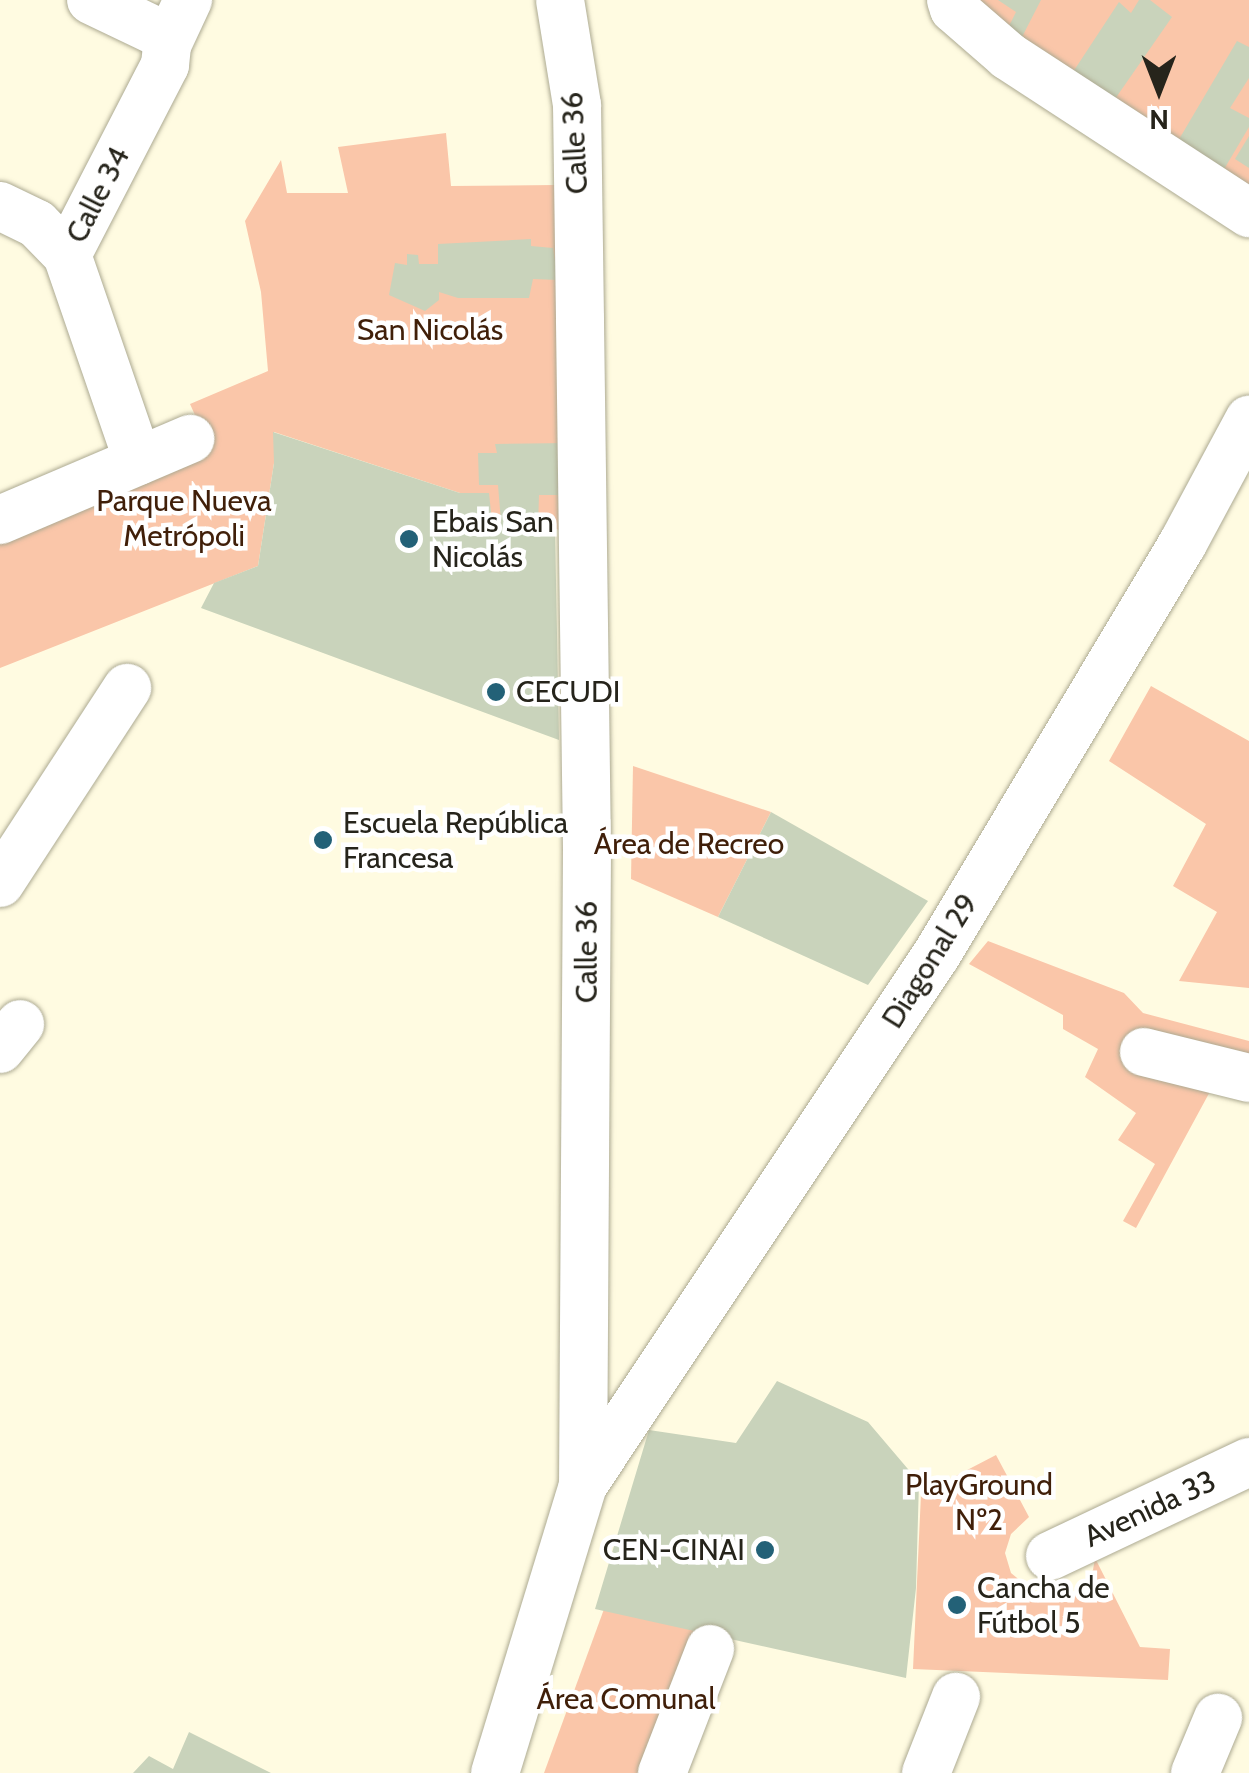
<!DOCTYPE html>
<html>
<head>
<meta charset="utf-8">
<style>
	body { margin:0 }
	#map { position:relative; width:1249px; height:1773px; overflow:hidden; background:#fffbe1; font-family:Cabin,sans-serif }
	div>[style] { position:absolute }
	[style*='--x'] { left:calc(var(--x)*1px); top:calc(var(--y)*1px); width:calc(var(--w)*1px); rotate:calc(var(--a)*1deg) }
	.green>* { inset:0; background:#fac6a9 }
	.building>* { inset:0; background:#c9d3bb }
	.roads { filter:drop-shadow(0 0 2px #adaa92) drop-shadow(0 0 2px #adaa92) }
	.minor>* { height:48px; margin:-24px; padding:0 24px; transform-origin:24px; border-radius:24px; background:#fff }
	.dots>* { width:28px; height:28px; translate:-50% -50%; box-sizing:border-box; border:5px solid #fff; border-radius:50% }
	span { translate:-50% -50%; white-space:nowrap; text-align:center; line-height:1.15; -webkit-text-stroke:9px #fff; paint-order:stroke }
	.street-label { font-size:30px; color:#26241b }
	.park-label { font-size:30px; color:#401f09 }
	.poi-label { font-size:30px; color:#26241b }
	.left { translate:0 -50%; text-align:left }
	.right { translate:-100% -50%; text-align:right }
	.north { position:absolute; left:1109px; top:40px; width:100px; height:100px; -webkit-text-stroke:8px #fff; paint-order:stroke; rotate:180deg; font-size:28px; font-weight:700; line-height:40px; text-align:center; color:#26241b }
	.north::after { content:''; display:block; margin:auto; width:35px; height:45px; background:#26241b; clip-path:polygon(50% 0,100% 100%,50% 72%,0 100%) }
</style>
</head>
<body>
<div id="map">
	<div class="green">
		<div style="clip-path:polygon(965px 0,1249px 0,1249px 188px)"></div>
		<div style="clip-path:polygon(446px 133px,451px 186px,556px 185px,571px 537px,555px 528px,492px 521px,488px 493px,460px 493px,274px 432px,274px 463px,258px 566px,0 668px,0 520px,204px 435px,190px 404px,268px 371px,261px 292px,245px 221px,281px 160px,287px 193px,348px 193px,338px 147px)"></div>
		<div style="clip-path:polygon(1151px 686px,1249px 741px,1249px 988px,1179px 981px,1217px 912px,1173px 886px,1206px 824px,1109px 761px)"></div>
		<div style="clip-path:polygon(633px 766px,771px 812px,718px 917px,631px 879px)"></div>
		<div style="clip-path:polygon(988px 941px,1124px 993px,1143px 1013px,1249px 1041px,1249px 1062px,1213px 1086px,1136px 1228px,1123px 1221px,1155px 1164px,1118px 1140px,1136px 1113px,1085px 1077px,1098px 1049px,1063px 1029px,1063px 1015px,969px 964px)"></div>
		<div style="clip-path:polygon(996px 1455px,1029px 1517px,1011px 1534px,1005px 1553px,1011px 1573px,1040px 1597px,1078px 1592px,1093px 1570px,1095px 1558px,1140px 1647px,1170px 1649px,1168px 1680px,913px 1669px,921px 1494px)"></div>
		<div style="clip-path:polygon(611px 1590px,709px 1626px,655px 1773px,544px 1773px)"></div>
	</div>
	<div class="building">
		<div style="clip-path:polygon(998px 0,1041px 0,1022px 37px,1008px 28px,1016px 12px)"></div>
		<div style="clip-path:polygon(1139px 0,1150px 0,1172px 17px,1115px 99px,1073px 72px,1119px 2px,1131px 13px)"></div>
		<div style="clip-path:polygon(1237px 41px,1249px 47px,1249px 78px,1230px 108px,1249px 118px,1249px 127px,1223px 171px,1178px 141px)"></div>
		<div style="clip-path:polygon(1249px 136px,1249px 168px,1235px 159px)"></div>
		<div style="clip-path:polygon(531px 239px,531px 246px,553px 248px,558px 280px,533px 279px,529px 298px,458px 298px,439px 292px,439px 300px,425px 311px,389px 295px,395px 263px,407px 265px,407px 254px,418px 255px,419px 264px,438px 264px,438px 244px)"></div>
		<div style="clip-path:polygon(273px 432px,460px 493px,489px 493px,492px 521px,501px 522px,498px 485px,479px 485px,478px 453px,497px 453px,495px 444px,570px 443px,570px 495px,539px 495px,538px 527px,555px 528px,559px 740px,201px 608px,214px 583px,258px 566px,274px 463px)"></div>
		<div style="clip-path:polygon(771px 812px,928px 901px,868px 985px,718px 917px)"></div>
		<div style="clip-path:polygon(777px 1381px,868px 1422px,919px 1482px,916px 1588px,906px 1678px,595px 1609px,649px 1430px,736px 1443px)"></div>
		<div style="clip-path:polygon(189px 1732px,271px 1773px,133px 1773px,149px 1756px,173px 1769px)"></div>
	</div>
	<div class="roads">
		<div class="minor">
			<div style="--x:91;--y:0;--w:76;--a:25.6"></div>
			<div style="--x:160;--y:33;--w:14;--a:60"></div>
			<div style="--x:951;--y:0;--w:9;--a:72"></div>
			<div style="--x:954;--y:9;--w:72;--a:41"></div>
			<div style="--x:1008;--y:56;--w:288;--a:33.1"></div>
			<div style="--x:0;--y:206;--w:41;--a:25.9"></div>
			<div style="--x:37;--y:224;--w:43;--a:45.9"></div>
			<div style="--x:138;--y:461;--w:218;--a:-109"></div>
			<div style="--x:67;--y:255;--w:214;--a:-62.7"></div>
			<div style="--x:165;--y:65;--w:20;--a:-84"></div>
			<div style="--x:167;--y:45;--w:50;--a:-65"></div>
			<div style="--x:0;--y:520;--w:207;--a:-23.1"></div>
			<div style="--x:0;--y:883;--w:233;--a:-56.9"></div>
			<div style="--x:0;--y:1049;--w:32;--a:-51"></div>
			<div style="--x:1144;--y:1052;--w:108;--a:13.9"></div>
			<div style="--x:583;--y:1485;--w:638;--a:-56.31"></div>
			<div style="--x:937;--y:954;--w:479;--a:-59.1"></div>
			<div style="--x:1183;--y:543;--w:140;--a:-61.8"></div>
			<div style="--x:1050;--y:1556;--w:220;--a:-25.3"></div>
			<div style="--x:495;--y:1773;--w:301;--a:-73"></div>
			<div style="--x:583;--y:1485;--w:635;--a:-89.64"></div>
			<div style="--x:587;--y:850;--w:531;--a:-90.76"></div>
			<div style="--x:580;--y:319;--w:214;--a:-90.8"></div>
			<div style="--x:577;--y:105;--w:106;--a:-99.2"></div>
			<div style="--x:662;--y:1773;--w:133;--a:-68.8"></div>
			<div style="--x:926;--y:1773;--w:82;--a:-68.5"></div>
			<div style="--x:1195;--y:1773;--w:60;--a:-67.3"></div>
		</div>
	</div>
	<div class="dots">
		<div style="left:409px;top:539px;background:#236177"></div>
		<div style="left:496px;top:692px;background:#236177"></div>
		<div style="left:323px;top:840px;background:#236177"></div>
		<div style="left:765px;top:1550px;background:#236177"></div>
		<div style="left:957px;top:1605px;background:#236177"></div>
	</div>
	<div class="street-label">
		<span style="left:575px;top:143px;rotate:-93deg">Calle 36</span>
		<span style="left:98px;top:195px;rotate:-63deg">Calle 34</span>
		<span style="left:587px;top:952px;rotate:-90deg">Calle 36</span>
		<span style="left:930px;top:961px;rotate:-58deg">Diagonal 29</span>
		<span style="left:1150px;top:1509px;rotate:-25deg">Avenida 33</span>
	</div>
	<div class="park-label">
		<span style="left:430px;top:330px">San Nicolás</span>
		<span style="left:184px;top:518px">Parque Nueva<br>Metrópoli</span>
		<span style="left:689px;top:844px">Área de Recreo</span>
		<span style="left:979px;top:1502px">PlayGround<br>Nº2</span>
		<span style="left:626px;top:1699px">Área Comunal</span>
	</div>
	<div class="poi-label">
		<span class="left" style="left:432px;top:539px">Ebais San<br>Nicolás</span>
		<span class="left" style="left:516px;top:692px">CECUDI</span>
		<span class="left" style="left:343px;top:840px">Escuela República<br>Francesa</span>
		<span class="right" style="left:745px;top:1550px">CEN-CINAI</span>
		<span class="left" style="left:977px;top:1605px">Cancha de<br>Fútbol 5</span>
	</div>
	<div class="north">N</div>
</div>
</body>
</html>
